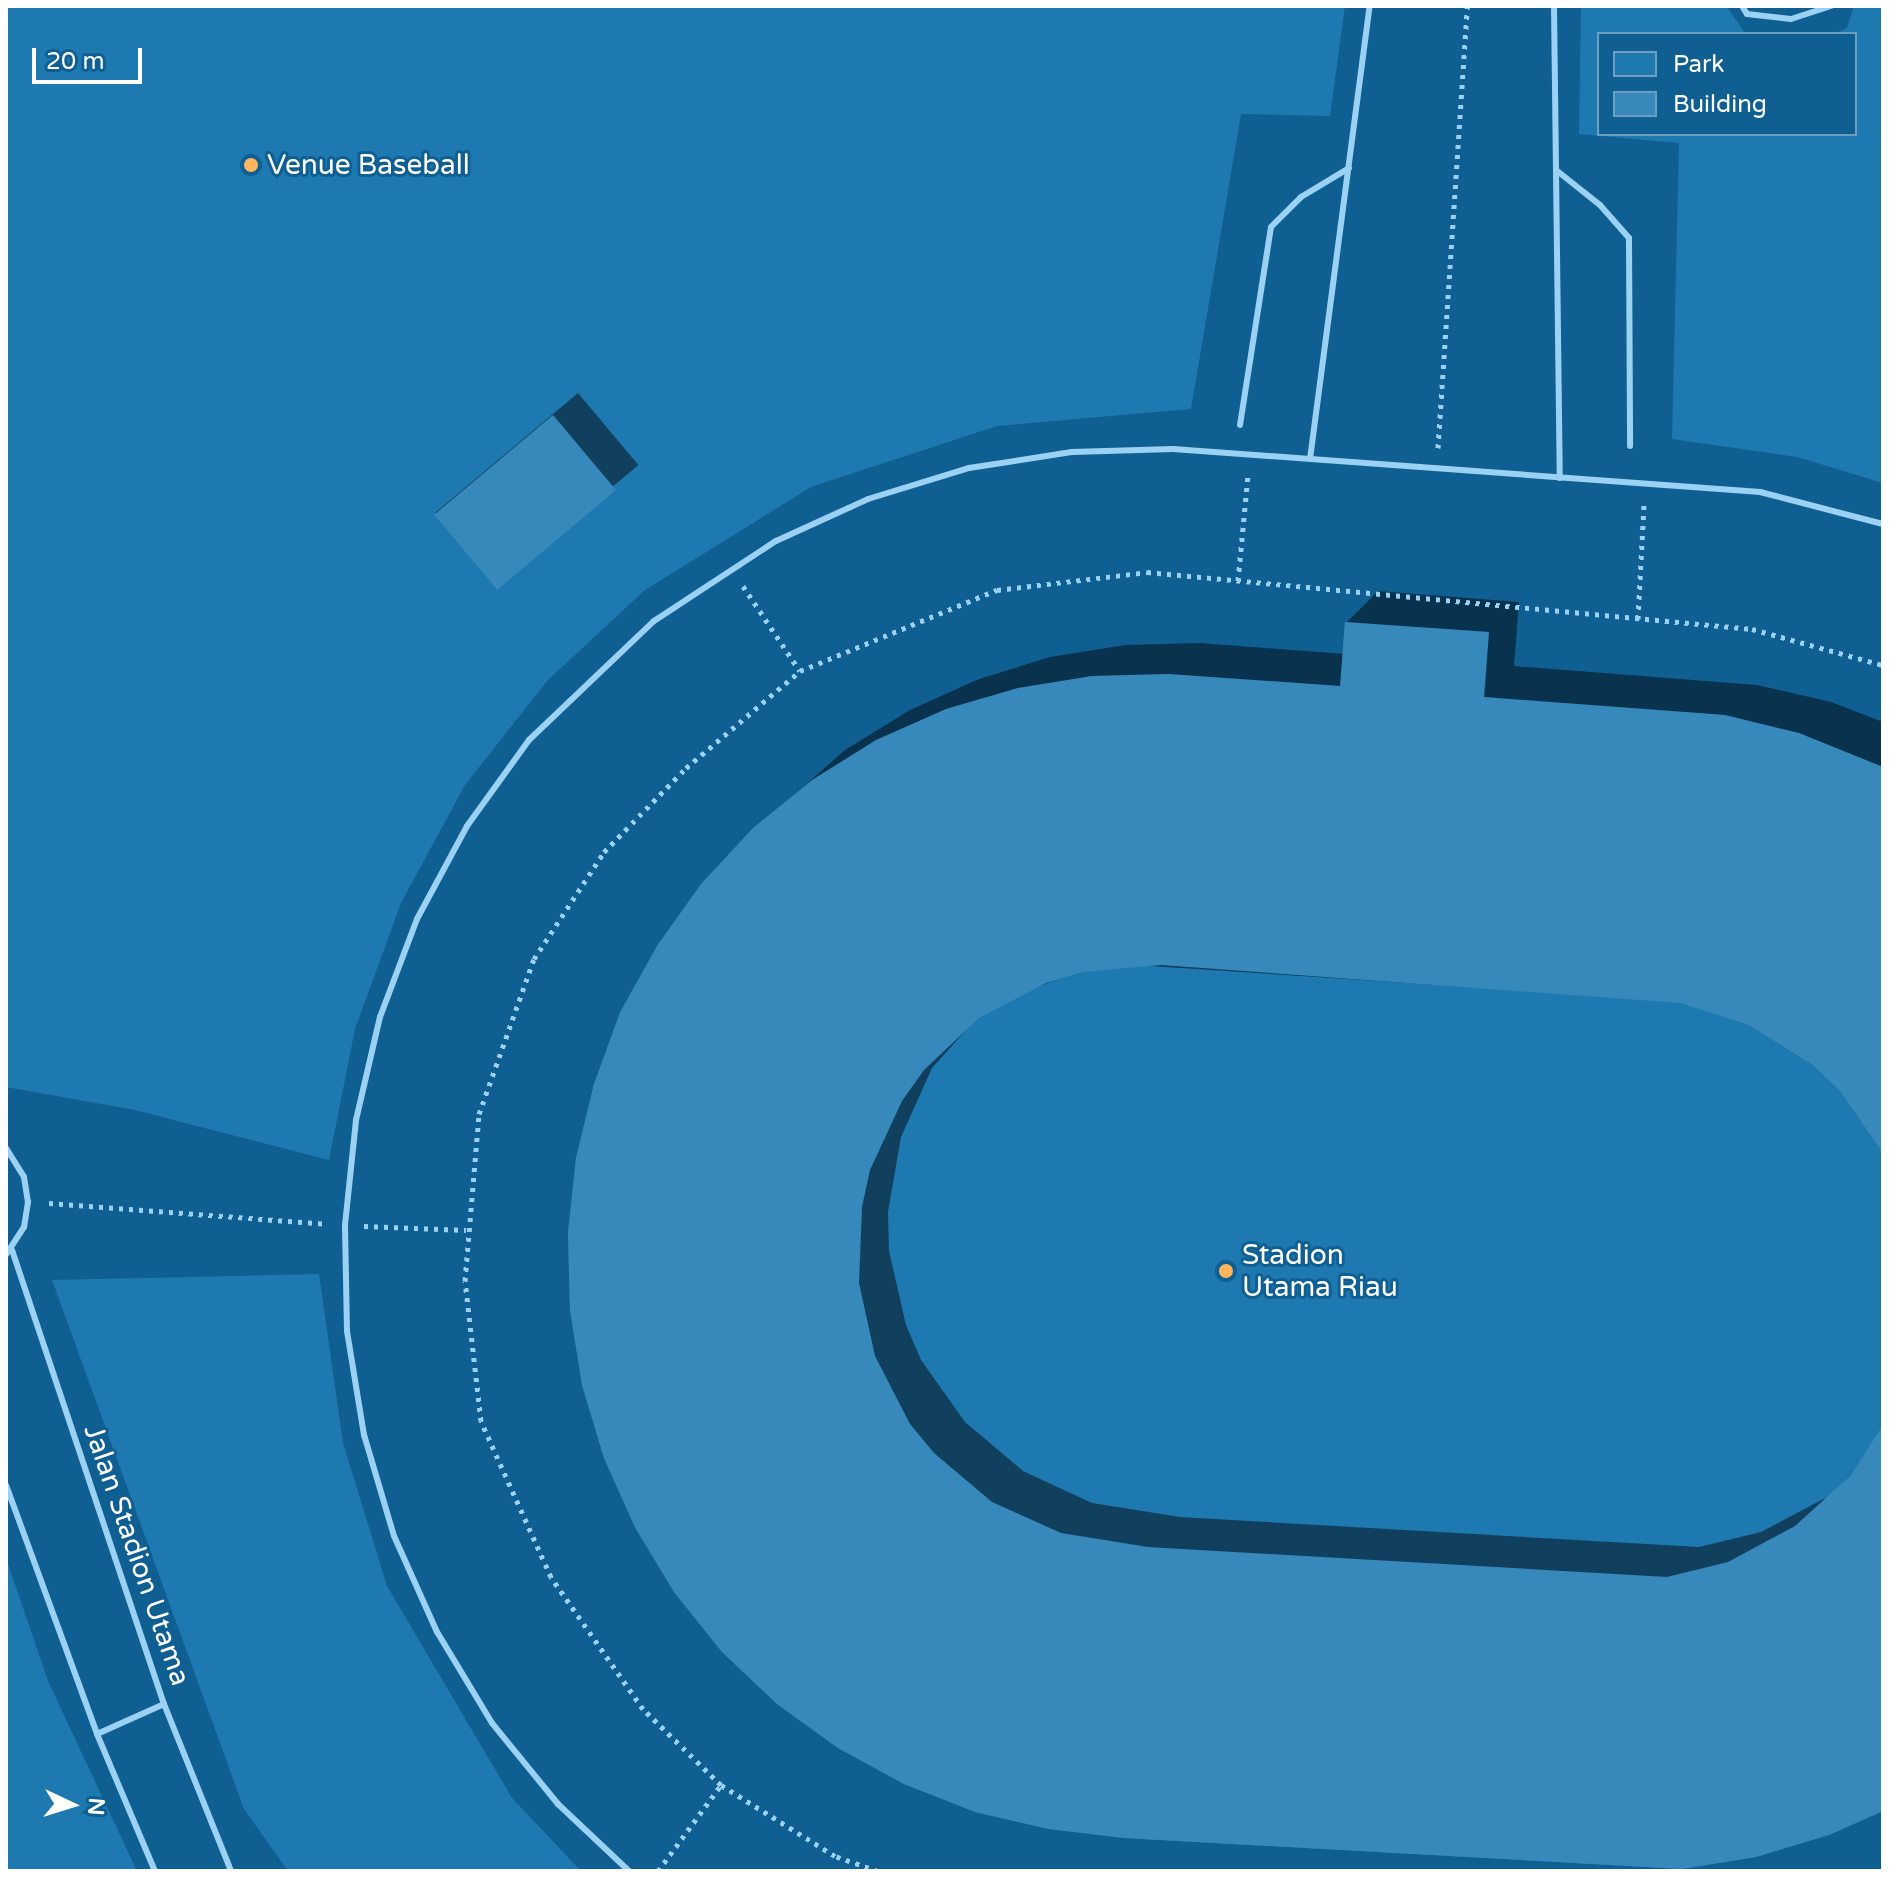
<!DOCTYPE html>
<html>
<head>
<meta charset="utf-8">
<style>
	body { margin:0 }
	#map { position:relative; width:1889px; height:1877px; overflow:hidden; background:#0f5f93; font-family:"Varela Round",sans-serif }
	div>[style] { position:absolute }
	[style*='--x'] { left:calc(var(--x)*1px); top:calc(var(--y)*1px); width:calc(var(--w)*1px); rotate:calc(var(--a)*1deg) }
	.green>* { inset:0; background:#1e79b0 }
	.shadow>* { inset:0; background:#0007; transform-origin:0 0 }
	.building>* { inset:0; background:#3889bb; transform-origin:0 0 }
	.path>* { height:5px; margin-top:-2.5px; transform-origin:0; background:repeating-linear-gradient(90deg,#9bd2f4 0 4px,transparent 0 10px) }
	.service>* { height:6px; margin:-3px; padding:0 3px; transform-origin:3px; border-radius:3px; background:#9bd2f4 }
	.dots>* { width:22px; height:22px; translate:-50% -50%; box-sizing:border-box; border:4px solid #0f5f93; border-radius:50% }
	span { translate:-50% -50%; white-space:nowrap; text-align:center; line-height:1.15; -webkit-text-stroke:6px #0f5f93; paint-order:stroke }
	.poi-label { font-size:28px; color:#fff }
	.left { translate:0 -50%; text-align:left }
	.street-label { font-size:28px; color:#fff }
	.frame { position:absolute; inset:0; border:8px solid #fff; pointer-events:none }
	.legend { position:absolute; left:1597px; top:32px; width:260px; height:104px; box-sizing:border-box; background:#0f5f93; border:2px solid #6f9fbe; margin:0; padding:10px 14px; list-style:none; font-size:24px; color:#fff }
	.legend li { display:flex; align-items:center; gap:16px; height:40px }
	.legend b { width:40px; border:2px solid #6f9fbe }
	.north { position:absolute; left:32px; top:1765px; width:80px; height:80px; -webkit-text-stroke:6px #0f5f93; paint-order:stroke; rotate:94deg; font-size:22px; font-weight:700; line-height:32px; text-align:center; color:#fff }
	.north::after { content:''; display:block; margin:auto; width:28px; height:36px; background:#fff; clip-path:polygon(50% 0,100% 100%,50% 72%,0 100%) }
	.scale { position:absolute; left:32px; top:48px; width:110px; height:36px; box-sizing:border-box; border:4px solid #fff; border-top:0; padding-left:10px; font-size:24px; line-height:28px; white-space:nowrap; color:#fff; -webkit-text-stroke:6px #0f5f93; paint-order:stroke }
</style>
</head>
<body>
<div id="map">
	<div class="green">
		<div style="clip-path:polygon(6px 6px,1345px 6px,1330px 116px,1241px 114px,1191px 409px,997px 426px,811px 487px,645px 590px,548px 680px,465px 785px,401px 903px,355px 1029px,329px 1160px,135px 1110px,6px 1087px)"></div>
		<div style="clip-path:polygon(1581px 6px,1726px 6px,1746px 34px,1599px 34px,1599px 134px,1855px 134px,1855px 34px,1834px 34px,1847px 28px,1854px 6px,1883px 6px,1883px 483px,1797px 457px,1672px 439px,1679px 143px,1579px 134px)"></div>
		<div style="clip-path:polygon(1345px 622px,1489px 632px,1485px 697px,1725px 715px,1799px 733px,1883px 767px,1883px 1811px,1829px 1835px,1756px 1857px,1682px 1869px,1124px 1838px,1049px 1829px,975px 1812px,904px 1784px,838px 1748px,777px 1704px,722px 1652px,674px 1592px,635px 1528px,604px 1458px,582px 1385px,570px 1310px,568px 1233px,576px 1158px,594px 1084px,620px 1012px,657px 946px,701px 884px,946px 709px,1018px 688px,1092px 676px,1168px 674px,1340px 686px)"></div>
		<div style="clip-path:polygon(319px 1274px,343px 1443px,387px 1586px,512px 1798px,581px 1871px,288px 1871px,244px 1809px,52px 1280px)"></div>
		<div style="clip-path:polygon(6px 1558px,48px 1681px,137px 1871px,6px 1871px)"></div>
	</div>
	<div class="shadow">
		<div style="left:578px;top:393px;width:94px;height:186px;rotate:50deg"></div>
		<div style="clip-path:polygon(1378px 591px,1519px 602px,1514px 666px,1757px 685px,1831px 702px,1883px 722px,1883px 1149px,1841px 1090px,1814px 1063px,1750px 1023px,1681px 1001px,1119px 964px,1082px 970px,1011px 997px,978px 1017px,932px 1068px,901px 1137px,888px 1212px,889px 1251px,906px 1325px,921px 1360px,965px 1422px,1023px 1471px,1092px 1503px,1180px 1517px,1699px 1547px,1761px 1532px,1829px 1496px,1855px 1471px,1883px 1426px,1883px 1808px,1049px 1827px,622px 1013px,754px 830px,845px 750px,910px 710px,979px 679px,1050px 657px,1125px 645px,1200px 643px,1345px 654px,1347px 622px)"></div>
	</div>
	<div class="building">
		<div style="left:553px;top:415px;width:98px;height:155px;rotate:50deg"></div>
		<div style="clip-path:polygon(1345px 622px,1489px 632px,1484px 697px,1725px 715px,1799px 733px,1883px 767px,1883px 1153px,1840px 1091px,1813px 1065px,1749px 1025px,1681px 1003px,1161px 965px,1082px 972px,1046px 983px,979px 1018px,924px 1070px,902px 1101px,870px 1170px,862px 1207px,859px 1283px,875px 1356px,910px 1424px,934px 1453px,992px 1502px,1061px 1533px,1148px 1547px,1667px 1577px,1728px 1562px,1795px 1526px,1851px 1475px,1883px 1425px,1883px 1811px,1829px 1835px,1756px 1857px,1682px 1869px,1124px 1838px,1049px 1829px,975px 1812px,904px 1784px,838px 1748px,777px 1704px,722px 1652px,674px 1592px,635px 1527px,604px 1458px,582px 1385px,570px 1310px,568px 1233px,576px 1158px,594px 1084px,620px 1013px,657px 946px,701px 884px,753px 828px,812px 780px,876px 740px,946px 709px,1018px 688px,1092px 676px,1168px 674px,1340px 686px)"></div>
	</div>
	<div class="path">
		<div style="--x:1438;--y:448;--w:443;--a:-86.2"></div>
		<div style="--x:1238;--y:581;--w:106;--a:-84.6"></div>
		<div style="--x:743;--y:586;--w:102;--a:56.2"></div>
		<div style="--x:1638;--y:619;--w:115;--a:-87"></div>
		<div style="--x:49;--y:1203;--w:278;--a:4.3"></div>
		<div style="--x:364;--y:1226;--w:102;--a:2.2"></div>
		<div style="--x:658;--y:1871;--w:107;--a:-53.8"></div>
		<div style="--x:878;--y:1871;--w:46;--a:-160.8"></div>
		<div style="--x:835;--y:1856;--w:134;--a:-148.1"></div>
		<div style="--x:721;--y:1785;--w:109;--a:-135.7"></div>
		<div style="--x:643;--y:1709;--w:161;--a:-124.9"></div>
		<div style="--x:551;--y:1577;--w:171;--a:-114.2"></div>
		<div style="--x:481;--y:1421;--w:141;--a:-96.5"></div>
		<div style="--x:465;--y:1281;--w:168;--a:-85.2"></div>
		<div style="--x:479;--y:1114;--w:164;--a:-70.5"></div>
		<div style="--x:534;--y:959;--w:128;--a:-56.8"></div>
		<div style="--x:604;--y:852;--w:117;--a:-45.7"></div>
		<div style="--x:686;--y:768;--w:150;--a:-40.4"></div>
		<div style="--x:800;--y:671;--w:213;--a:-22.4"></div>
		<div style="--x:997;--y:590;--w:151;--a:-6.8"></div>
		<div style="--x:1147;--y:572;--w:608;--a:5.38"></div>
		<div style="--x:1752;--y:629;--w:136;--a:15.4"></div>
	</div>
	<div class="service">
		<div style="--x:1554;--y:6;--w:472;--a:89.3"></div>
		<div style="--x:1742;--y:6;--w:9;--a:58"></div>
		<div style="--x:1747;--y:14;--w:44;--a:6.5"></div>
		<div style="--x:1791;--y:19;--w:42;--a:-18"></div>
		<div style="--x:1556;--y:170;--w:56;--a:38.5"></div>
		<div style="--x:1600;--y:205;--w:44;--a:48.7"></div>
		<div style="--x:1629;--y:238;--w:208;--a:89.7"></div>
		<div style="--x:1240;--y:425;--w:200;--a:-81.1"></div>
		<div style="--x:1271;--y:227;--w:42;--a:-45"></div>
		<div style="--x:1301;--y:197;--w:56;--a:-31.1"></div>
		<div style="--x:1310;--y:459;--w:457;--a:-82.5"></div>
		<div style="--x:6;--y:1148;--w:34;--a:58"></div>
		<div style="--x:24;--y:1177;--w:25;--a:81"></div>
		<div style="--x:28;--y:1202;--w:25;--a:99"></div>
		<div style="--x:24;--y:1227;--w:33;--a:123"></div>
		<div style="--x:12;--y:1250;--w:479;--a:71.5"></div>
		<div style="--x:164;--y:1704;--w:180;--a:68.1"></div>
		<div style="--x:6;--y:1485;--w:265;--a:69.9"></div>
		<div style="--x:97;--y:1734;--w:149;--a:67.1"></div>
		<div style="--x:97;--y:1734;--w:73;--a:-24.1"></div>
		<div style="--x:629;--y:1871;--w:98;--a:-136.7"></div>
		<div style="--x:558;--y:1804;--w:104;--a:-129.2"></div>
		<div style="--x:492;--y:1723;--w:106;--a:-121.1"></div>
		<div style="--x:437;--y:1632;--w:105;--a:-114.1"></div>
		<div style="--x:394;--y:1536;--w:105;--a:-106.5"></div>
		<div style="--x:364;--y:1435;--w:105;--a:-99.3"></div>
		<div style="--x:347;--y:1331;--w:106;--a:-91.1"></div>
		<div style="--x:345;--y:1225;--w:106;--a:-84"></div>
		<div style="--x:356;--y:1120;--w:106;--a:-76.9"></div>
		<div style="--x:380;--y:1017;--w:105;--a:-69.3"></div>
		<div style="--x:417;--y:919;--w:106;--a:-61.7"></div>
		<div style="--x:467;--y:826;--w:106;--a:-54.2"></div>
		<div style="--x:529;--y:740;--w:173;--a:-43.6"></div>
		<div style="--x:654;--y:621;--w:146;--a:-33.3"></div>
		<div style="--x:776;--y:541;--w:101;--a:-24.5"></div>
		<div style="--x:868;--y:499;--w:106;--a:-17.1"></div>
		<div style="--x:969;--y:468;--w:104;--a:-8.8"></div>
		<div style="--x:1072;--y:452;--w:101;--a:-1.7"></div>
		<div style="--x:1173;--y:449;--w:589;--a:4.19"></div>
		<div style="--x:1760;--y:492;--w:127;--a:14.6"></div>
	</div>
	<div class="dots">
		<div style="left:251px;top:165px;background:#ffb55e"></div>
		<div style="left:1226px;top:1271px;background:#ffb55e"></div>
	</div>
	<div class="poi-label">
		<span class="left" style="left:267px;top:165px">Venue Baseball</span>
		<span class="left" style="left:1242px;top:1271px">Stadion<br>Utama Riau</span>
	</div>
	<div class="street-label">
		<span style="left:137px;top:1555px;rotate:71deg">Jalan Stadion Utama</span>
	</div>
	<div class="frame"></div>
	<ul class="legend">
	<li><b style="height:22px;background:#1e79b0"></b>Park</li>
	<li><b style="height:22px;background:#3889bb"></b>Building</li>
	</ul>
	<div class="north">N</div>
	<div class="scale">20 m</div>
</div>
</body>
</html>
